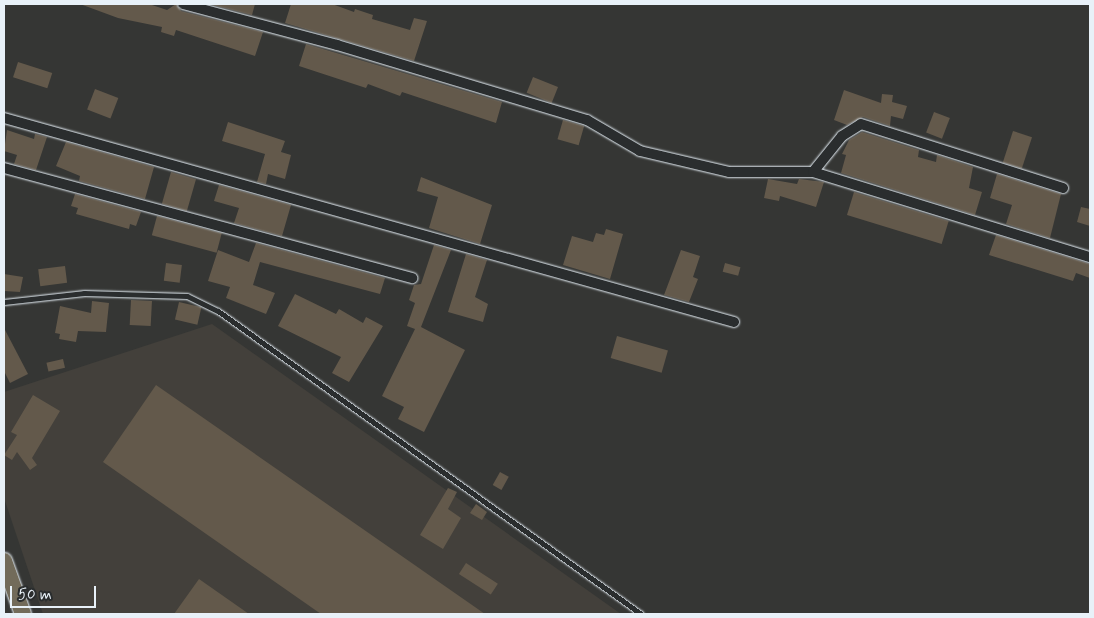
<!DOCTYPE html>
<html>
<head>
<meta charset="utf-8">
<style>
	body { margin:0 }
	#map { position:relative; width:1094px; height:618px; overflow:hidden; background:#353634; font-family:Mynerve,sans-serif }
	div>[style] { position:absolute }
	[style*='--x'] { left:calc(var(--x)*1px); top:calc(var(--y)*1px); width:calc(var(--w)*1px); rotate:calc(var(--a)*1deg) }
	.built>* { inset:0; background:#43403b }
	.building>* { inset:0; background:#63594b; transform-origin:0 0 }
	.roads { filter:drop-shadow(0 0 1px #e8f1f8) drop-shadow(0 0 1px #e8f1f8) }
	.lane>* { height:5px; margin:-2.5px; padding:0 2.5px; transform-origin:2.5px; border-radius:2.5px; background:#2a2d2e }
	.street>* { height:10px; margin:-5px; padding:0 5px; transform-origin:5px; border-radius:5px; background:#2a2d2e }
	.primary>* { height:16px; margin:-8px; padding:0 8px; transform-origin:8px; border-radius:8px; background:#726b5a }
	span { translate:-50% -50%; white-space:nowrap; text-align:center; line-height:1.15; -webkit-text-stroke:4px #2a2d2e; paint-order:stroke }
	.frame { position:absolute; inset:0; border:5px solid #e8f1f8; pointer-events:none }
	.scale { position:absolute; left:10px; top:586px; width:86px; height:22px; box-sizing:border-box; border:2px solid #e8f1f8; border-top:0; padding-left:6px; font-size:15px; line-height:18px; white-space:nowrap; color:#e8f1f8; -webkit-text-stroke:4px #2a2d2e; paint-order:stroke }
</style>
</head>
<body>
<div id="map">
	<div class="built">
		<div style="clip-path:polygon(212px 324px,621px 614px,43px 614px,4px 498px,4px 392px)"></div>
	</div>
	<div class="building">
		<div style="clip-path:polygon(80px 4px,149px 4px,167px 10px,176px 4px,181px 11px,263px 32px,255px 56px,176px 30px,174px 36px,161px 32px,162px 27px,118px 18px)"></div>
		<div style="clip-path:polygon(209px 4px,255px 4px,252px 15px)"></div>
		<div style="clip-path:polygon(291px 4px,332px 4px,354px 12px,355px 9px,373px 15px,372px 19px,410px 30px,414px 18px,427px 21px,414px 61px,285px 23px)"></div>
		<div style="clip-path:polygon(306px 44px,502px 102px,496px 123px,402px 92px,400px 96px,368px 84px,366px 88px,299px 66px)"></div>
		<div style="left:18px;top:62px;width:36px;height:16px;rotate:18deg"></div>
		<div style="left:533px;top:77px;width:27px;height:17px;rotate:22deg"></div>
		<div style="left:95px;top:89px;width:25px;height:22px;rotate:21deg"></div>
		<div style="clip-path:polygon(844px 90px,881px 103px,882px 94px,893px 95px,892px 102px,907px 106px,903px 119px,891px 116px,890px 126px,863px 117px,847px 125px,834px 120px)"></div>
		<div style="left:934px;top:112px;width:17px;height:22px;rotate:21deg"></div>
		<div style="left:563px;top:120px;width:22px;height:20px;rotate:16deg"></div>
		<div style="clip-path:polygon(228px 122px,285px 141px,281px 152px,291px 155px,285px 179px,268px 174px,266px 184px,257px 182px,265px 154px,222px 141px)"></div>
		<div style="clip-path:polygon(7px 130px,34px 139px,35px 134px,47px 137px,36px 170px,14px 164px,17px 155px,4px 151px)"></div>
		<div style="left:1013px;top:131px;width:20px;height:33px;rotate:18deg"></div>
		<div style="clip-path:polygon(862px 132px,919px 150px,918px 157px,936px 162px,937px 155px,973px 167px,969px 188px,982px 192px,975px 215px,841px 173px,846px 155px,842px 154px,849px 140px)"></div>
		<div style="clip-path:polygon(66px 142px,154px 167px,145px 199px,79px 181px,80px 176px,56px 166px)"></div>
		<div style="left:171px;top:172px;width:26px;height:33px;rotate:16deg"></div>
		<div style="clip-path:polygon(997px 174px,1061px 194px,1050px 238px,1006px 224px,1012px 205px,990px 198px)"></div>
		<div style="clip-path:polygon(421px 177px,492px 205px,480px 244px,429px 228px,438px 197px,417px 191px)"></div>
		<div style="clip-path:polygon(768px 179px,797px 184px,799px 179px,824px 182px,816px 207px,780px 196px,779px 201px,764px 198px)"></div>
		<div style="clip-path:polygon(219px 185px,291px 205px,282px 236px,234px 223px,239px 208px,214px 201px)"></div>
		<div style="left:854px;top:192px;width:99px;height:24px;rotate:17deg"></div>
		<div style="clip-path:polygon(75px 194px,141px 212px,136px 226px,130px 224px,129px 229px,76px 214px,78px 208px,71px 206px)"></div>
		<div style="clip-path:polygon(1081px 207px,1090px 209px,1090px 226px,1077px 222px)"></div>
		<div style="left:157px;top:216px;width:67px;height:20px;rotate:15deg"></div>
		<div style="clip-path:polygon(606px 229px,623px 234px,610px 279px,563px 265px,572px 236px,593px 242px,596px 233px,604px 235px)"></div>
		<div style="clip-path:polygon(996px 235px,1090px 264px,1090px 278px,1076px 273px,1073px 281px,989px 255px)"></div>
		<div style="clip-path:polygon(256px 243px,385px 278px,380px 294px,260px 262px,253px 285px,275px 293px,266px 314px,226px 298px,230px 287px,208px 281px,218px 250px,249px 262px)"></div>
		<div style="clip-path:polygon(434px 245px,451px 250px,421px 327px,465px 350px,424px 432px,398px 419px,404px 407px,382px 396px,415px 329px,407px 326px,415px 303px,409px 300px,414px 285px,421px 284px)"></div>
		<div style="clip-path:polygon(681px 250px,700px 256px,693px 277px,698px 279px,689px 302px,664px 295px)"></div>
		<div style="clip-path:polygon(466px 254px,487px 260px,475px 297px,488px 304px,483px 322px,448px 312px)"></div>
		<div style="left:166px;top:263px;width:16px;height:18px;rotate:7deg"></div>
		<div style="left:725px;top:263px;width:16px;height:9px;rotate:15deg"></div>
		<div style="left:65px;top:266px;width:17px;height:27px;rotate:83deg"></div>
		<div style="clip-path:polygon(4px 274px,23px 277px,20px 292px,4px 291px)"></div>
		<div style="clip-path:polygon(295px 294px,336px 314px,339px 309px,363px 323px,366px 317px,383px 326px,349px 382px,332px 373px,341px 357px,278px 326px)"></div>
		<div style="left:131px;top:300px;width:21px;height:25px;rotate:3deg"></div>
		<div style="clip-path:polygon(92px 301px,109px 303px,106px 332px,78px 331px,76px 342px,59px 339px,60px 334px,55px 333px,60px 306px,91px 313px)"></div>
		<div style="left:179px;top:302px;width:23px;height:18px;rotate:13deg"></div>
		<div style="clip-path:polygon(4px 328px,28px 374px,10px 383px,4px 371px)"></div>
		<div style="left:617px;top:336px;width:53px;height:23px;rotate:16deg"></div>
		<div style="left:63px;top:359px;width:9px;height:17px;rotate:77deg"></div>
		<div style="clip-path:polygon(156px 385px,485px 614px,321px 614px,103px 462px)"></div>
		<div style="clip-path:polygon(33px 395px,60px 411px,32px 458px,37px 465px,30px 470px,17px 452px,12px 460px,4px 455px,17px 435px,11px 432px)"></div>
		<div style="left:500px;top:472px;width:10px;height:15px;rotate:29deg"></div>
		<div style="clip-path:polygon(448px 488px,457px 492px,448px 509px,461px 518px,443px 549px,420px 535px)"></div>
		<div style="clip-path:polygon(476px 504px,487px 512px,482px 520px,470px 513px)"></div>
		<div style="left:466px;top:563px;width:38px;height:13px;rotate:33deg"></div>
		<div style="clip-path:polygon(199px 579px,249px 614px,174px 614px)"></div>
	</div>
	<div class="roads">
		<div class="lane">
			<div style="--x:4;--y:302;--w:81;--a:-6.4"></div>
			<div style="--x:84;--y:293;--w:103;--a:1.7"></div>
			<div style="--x:187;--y:296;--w:34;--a:26"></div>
			<div style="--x:218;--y:311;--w:520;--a:35.61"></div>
		</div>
		<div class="street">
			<div style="--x:183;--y:4;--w:159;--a:14.9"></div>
			<div style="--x:337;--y:45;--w:261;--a:16.7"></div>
			<div style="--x:587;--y:120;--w:61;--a:30.3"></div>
			<div style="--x:640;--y:151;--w:91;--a:13.3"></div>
			<div style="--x:729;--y:172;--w:84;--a:0"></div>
			<div style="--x:813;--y:172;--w:290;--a:17.1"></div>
			<div style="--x:4;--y:118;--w:758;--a:15.61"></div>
			<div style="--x:4;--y:168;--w:423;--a:15.1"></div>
			<div style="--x:813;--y:172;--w:46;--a:-51.1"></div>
			<div style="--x:842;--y:136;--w:22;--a:-32"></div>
			<div style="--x:861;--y:124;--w:212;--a:17.6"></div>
		</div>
		<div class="primary">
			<div style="--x:4;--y:561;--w:56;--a:70.3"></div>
		</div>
	</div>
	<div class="frame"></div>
	<div class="scale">50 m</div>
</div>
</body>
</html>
